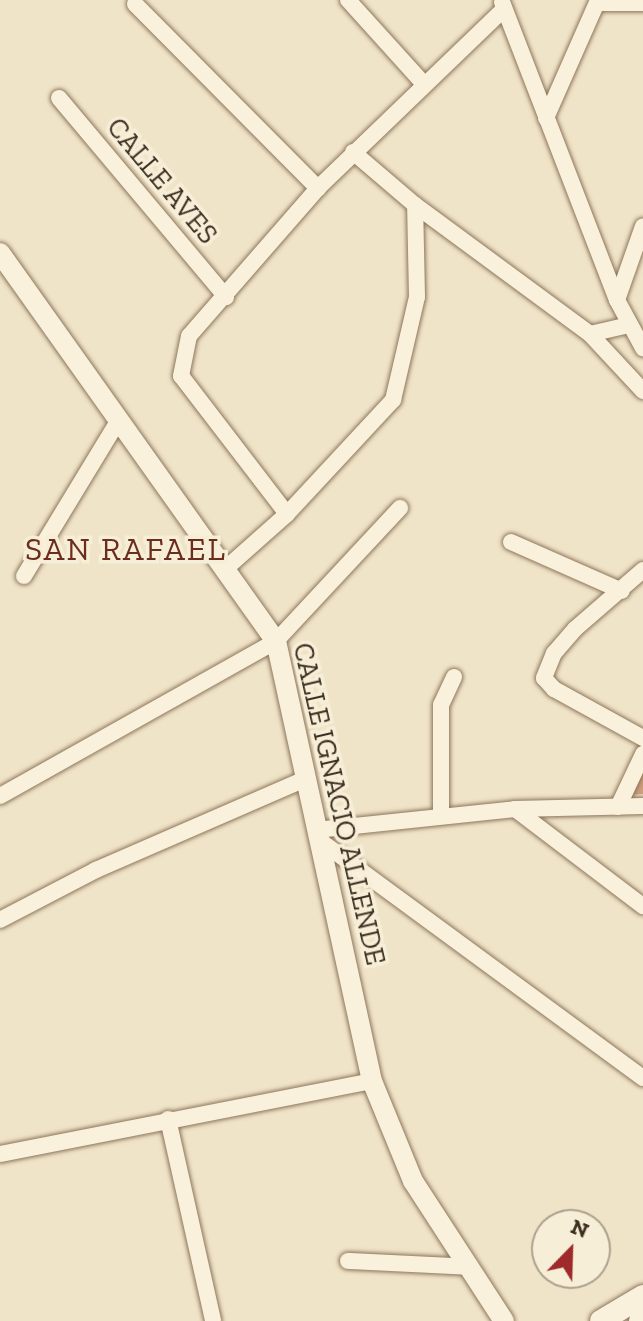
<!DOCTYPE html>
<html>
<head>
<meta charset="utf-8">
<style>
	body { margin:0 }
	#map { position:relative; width:643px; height:1321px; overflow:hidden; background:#f0e4c8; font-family:"Zilla Slab",serif }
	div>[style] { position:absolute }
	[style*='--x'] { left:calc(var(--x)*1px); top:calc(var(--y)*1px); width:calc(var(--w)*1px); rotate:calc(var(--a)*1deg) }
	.building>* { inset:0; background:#cf9f7d }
	.roads { filter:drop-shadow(0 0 2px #8d765c) drop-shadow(0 0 2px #8d765c) }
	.minor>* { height:16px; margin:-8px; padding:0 8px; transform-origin:8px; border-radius:8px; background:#faf1dc }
	.tertiary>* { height:20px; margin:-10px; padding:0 10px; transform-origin:10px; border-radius:10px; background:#faf1dc }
	.secondary>* { height:22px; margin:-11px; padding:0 11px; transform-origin:11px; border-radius:11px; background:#faf1dc }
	span { translate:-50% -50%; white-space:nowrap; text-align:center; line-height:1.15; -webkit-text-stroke:7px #f7eed8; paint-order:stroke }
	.street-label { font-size:28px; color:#3d2e20 }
	.quarter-label { font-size:32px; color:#6b2e1e; letter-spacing:2px }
	.north { position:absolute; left:531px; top:1209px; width:80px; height:80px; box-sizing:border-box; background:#f7eed8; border:2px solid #ada18e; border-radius:50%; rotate:23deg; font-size:22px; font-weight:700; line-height:32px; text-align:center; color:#3d2e20 }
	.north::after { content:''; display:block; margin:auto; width:28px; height:36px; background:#9e2a2b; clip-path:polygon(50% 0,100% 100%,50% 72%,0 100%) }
</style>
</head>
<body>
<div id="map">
	<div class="building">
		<div style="clip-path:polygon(643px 761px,643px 794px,625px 795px)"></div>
	</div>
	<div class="roads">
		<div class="minor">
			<div style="--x:348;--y:0;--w:112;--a:47.9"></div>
			<div style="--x:502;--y:2;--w:319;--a:68.9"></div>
			<div style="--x:617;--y:300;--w:55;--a:61.6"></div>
			<div style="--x:598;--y:3;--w:45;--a:0"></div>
			<div style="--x:135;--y:4;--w:260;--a:45.2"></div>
			<div style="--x:59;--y:98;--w:260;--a:50"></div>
			<div style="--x:546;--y:118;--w:129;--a:-66.2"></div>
			<div style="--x:353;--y:152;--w:82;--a:40.5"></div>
			<div style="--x:415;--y:205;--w:217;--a:36.4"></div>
			<div style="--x:590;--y:334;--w:78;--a:47.1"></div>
			<div style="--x:617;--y:300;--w:78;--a:-70.6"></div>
			<div style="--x:590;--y:334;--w:40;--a:-13"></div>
			<div style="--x:287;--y:514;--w:174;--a:-127.5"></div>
			<div style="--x:181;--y:376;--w:41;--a:-78.7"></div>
			<div style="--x:189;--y:336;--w:196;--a:-48.9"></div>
			<div style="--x:318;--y:188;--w:258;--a:-43.9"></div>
			<div style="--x:511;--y:542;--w:121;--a:23.8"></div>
			<div style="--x:224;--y:570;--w:84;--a:-41.6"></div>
			<div style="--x:287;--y:514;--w:156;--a:-47.1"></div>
			<div style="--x:393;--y:400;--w:106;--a:-76.9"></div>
			<div style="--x:417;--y:297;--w:92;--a:-91.2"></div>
			<div style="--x:643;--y:570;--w:90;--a:139.1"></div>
			<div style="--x:575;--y:629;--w:32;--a:131"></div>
			<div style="--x:554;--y:653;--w:27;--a:112"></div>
			<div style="--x:544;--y:678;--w:15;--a:48"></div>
			<div style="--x:554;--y:689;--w:102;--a:28.8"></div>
			<div style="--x:24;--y:576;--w:179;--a:-58.7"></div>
			<div style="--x:0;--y:796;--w:317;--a:-29.3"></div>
			<div style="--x:276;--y:641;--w:182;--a:-47"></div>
			<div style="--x:618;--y:807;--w:59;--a:-64.7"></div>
			<div style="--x:515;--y:809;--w:161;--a:37.2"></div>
			<div style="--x:441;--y:816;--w:111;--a:-90"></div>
			<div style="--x:441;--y:705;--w:31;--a:-65"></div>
			<div style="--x:316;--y:830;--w:200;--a:-6"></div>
			<div style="--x:515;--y:809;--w:128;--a:-1.3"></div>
			<div style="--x:319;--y:840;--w:402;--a:36.3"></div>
			<div style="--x:0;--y:920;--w:108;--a:-27.5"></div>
			<div style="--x:96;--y:870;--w:228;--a:-23.5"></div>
			<div style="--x:168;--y:1119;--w:207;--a:77.4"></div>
			<div style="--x:0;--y:1154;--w:379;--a:-11.1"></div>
			<div style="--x:348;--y:1261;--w:122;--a:2.8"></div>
		</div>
		<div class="tertiary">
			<div style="--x:0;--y:253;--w:476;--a:54.6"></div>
			<div style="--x:276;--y:641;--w:450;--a:77.7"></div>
			<div style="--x:372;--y:1081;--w:108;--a:67.7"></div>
			<div style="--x:413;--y:1181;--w:167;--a:57"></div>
		</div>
		<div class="secondary">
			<div style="--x:601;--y:1321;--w:49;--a:-30.8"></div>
			<div style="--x:640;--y:1321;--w:4;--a:-34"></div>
		</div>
	</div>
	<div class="street-label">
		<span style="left:162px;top:181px;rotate:50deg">CALLE AVES</span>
		<span style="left:339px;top:804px;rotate:77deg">CALLE IGNACIO ALLENDE</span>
	</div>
	<div class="quarter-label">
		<span style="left:126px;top:549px">SAN RAFAEL</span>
	</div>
	<div class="north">N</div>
</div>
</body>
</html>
